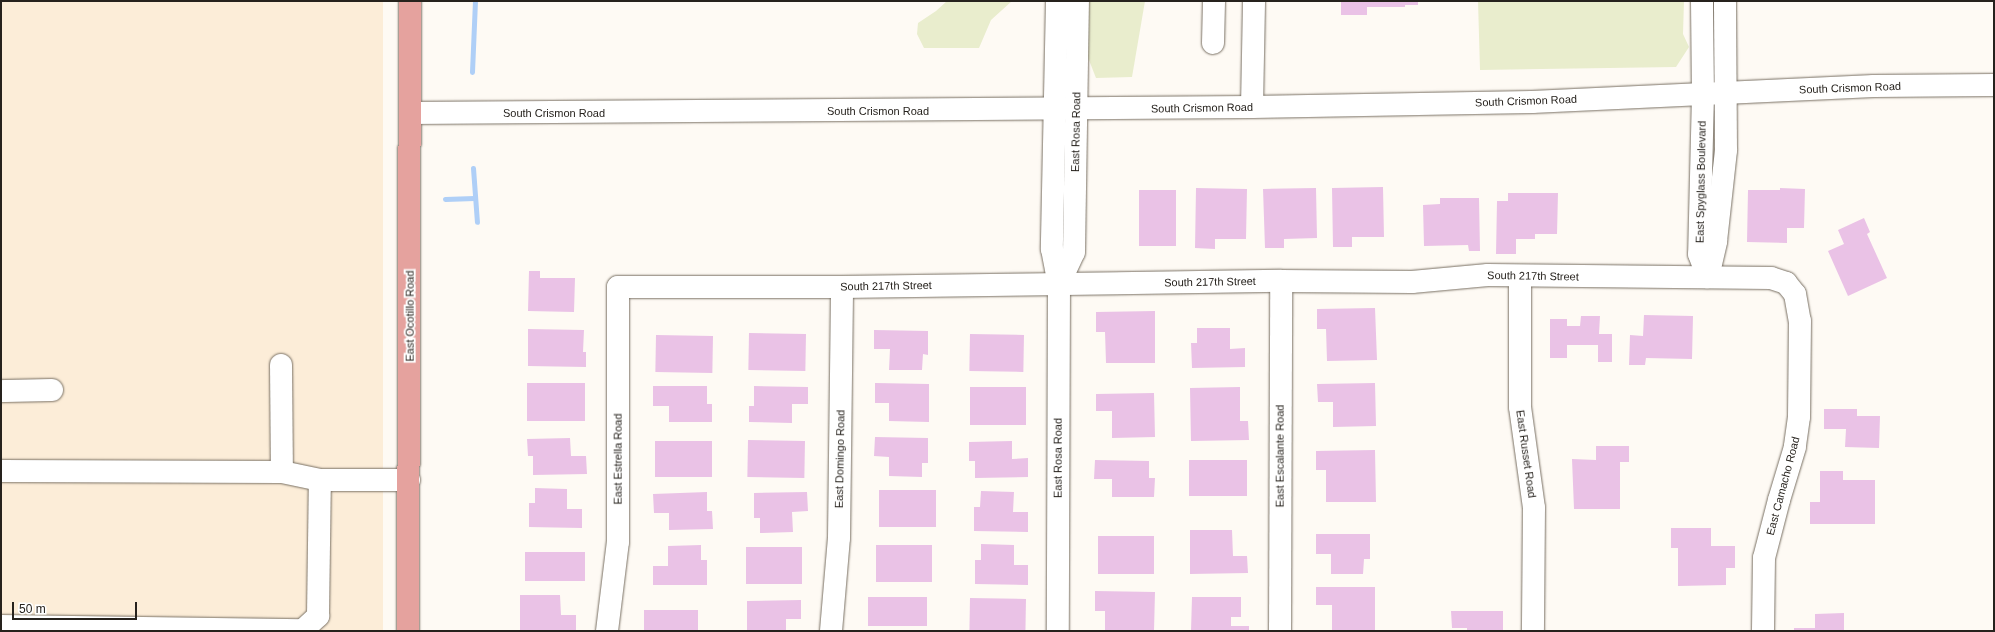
<!DOCTYPE html>
<html>
<head>
<meta charset="utf-8">
<style>
  body { margin:0 }
  #map { position:relative; width:1995px; height:632px; overflow:hidden; background:#fefaf4; font-family:Helvetica,sans-serif }
  div>[style] { position:absolute }
  [style*='--x'] { left:calc(var(--x)*1px); top:calc(var(--y)*1px); width:calc(var(--w)*1px); rotate:calc(var(--a)*1deg) }
  .built>* { inset:0; background:#fcedd8; transform-origin:0 0 }
  .green>* { inset:0; background:#e9edcd }
  .stream>* { height:5px; margin:-2.5px; padding:0 2.5px; transform-origin:2.5px; border-radius:2.5px; background:#afcff7 }
  .building>* { inset:0; background:#eac2e6; transform-origin:0 0 }
  .roads { filter:drop-shadow(0 0 1px #797063) drop-shadow(0 0 1px #797063) }
  .minor>* { height:22px; margin:-11px; padding:0 11px; transform-origin:11px; border-radius:11px; background:#fff }
  .major>* { height:22px; margin:-11px; padding:0 11px; transform-origin:11px; border-radius:11px; background:#e5a29e }
  span { translate:-50% -50%; white-space:nowrap; text-align:center; line-height:1.15; -webkit-text-stroke:4px #fff; paint-order:stroke }
  .street-label { font-size:11px; color:#26221d }
  .frame { position:absolute; inset:0; border:2px solid #26221d; pointer-events:none }
  .scale { position:absolute; left:12px; top:602px; width:125px; height:18px; box-sizing:border-box; border:2px solid #26221d; border-top:0; padding-left:5px; font-size:12px; line-height:14px; white-space:nowrap; color:#26221d; -webkit-text-stroke:3px #fff; paint-order:stroke }
</style>
</head>
<body>
<div id="map">
  <div class="built">
    <i style="left:1px;top:1px;width:382px;height:630px"></i>
  </div>
  <div class="green">
    <i style="clip-path:polygon(947px 1px,1012px 1px,991px 20px,979px 48px,924px 48px,917px 34px,918px 23px,936px 11px)"></i>
    <i style="clip-path:polygon(1087px 1px,1145px 1px,1132px 77px,1096px 78px,1087px 55px)"></i>
    <i style="clip-path:polygon(1478px 1px,1684px 1px,1683px 34px,1689px 47px,1676px 67px,1480px 70px)"></i>
  </div>
  <div class="stream">
    <i style="--x:472;--y:72;--w:71;--a:-87.6"></i>
    <i style="--x:473;--y:168;--w:54;--a:85.8"></i>
    <i style="--x:445;--y:199;--w:29;--a:-2"></i>
  </div>
  <div class="building">
    <i style="clip-path:polygon(1341px 1px,1418px 1px,1418px 5px,1405px 5px,1405px 7px,1367px 7px,1367px 15px,1341px 15px)"></i>
    <i style="clip-path:polygon(1383px 187px,1384px 237px,1352px 237px,1352px 247px,1333px 247px,1332px 188px)"></i>
    <i style="clip-path:polygon(1196px 188px,1247px 189px,1246px 239px,1215px 239px,1215px 249px,1195px 248px)"></i>
    <i style="clip-path:polygon(1316px 188px,1317px 238px,1284px 239px,1284px 248px,1265px 248px,1263px 189px)"></i>
    <i style="clip-path:polygon(1780px 188px,1805px 189px,1804px 228px,1787px 228px,1787px 243px,1747px 242px,1748px 190px,1780px 190px)"></i>
    <i style="left:1139px;top:190px;width:37px;height:56px"></i>
    <i style="clip-path:polygon(1508px 193px,1558px 193px,1557px 234px,1535px 234px,1535px 239px,1516px 239px,1516px 254px,1496px 254px,1497px 201px,1508px 201px)"></i>
    <i style="clip-path:polygon(1440px 198px,1479px 198px,1480px 251px,1469px 251px,1468px 245px,1424px 246px,1423px 205px,1440px 204px)"></i>
    <i style="clip-path:polygon(1864px 218px,1870px 232px,1867px 234px,1887px 278px,1848px 296px,1828px 251px,1844px 244px,1838px 230px)"></i>
    <i style="clip-path:polygon(529px 271px,540px 271px,540px 278px,575px 278px,574px 312px,528px 311px)"></i>
    <i style="clip-path:polygon(1375px 308px,1377px 360px,1327px 361px,1326px 329px,1317px 329px,1317px 309px)"></i>
    <i style="clip-path:polygon(1155px 311px,1155px 363px,1106px 363px,1105px 332px,1096px 332px,1096px 312px)"></i>
    <i style="clip-path:polygon(1644px 315px,1693px 316px,1692px 359px,1646px 358px,1645px 365px,1629px 365px,1630px 335px,1643px 336px)"></i>
    <i style="clip-path:polygon(1581px 316px,1600px 316px,1599px 334px,1612px 334px,1612px 362px,1598px 362px,1598px 345px,1567px 345px,1567px 358px,1550px 358px,1550px 319px,1567px 319px,1567px 326px,1580px 326px)"></i>
    <i style="clip-path:polygon(1197px 328px,1230px 328px,1230px 349px,1245px 348px,1245px 367px,1192px 368px,1191px 343px,1197px 343px)"></i>
    <i style="clip-path:polygon(528px 329px,584px 330px,583px 352px,586px 352px,586px 367px,528px 366px)"></i>
    <i style="clip-path:polygon(874px 330px,928px 331px,928px 355px,923px 354px,922px 370px,889px 370px,890px 349px,874px 349px)"></i>
    <i style="left:749px;top:333px;width:57px;height:37px;rotate:1deg"></i>
    <i style="left:970px;top:334px;width:54px;height:37px;rotate:1deg"></i>
    <i style="left:656px;top:335px;width:57px;height:37px;rotate:1deg"></i>
    <i style="left:527px;top:383px;width:58px;height:38px"></i>
    <i style="clip-path:polygon(875px 383px,929px 384px,929px 422px,889px 421px,889px 403px,875px 403px)"></i>
    <i style="clip-path:polygon(1375px 383px,1376px 426px,1333px 427px,1333px 402px,1318px 402px,1317px 384px)"></i>
    <i style="clip-path:polygon(653px 386px,707px 386px,707px 404px,712px 404px,712px 422px,669px 422px,669px 406px,653px 406px)"></i>
    <i style="clip-path:polygon(754px 386px,808px 387px,808px 404px,792px 404px,792px 423px,749px 422px,749px 406px,754px 406px)"></i>
    <i style="left:970px;top:387px;width:56px;height:38px"></i>
    <i style="clip-path:polygon(1240px 387px,1240px 421px,1248px 421px,1249px 440px,1191px 441px,1190px 388px)"></i>
    <i style="clip-path:polygon(1154px 393px,1155px 437px,1112px 438px,1112px 411px,1096px 411px,1096px 394px)"></i>
    <i style="clip-path:polygon(1824px 409px,1857px 409px,1857px 416px,1880px 416px,1879px 448px,1845px 447px,1846px 429px,1824px 429px)"></i>
    <i style="clip-path:polygon(875px 437px,928px 438px,928px 463px,922px 463px,922px 477px,889px 476px,889px 457px,874px 456px)"></i>
    <i style="clip-path:polygon(570px 438px,571px 456px,586px 456px,587px 474px,533px 475px,533px 456px,528px 456px,527px 439px)"></i>
    <i style="left:748px;top:440px;width:57px;height:37px;rotate:1deg"></i>
    <i style="left:655px;top:441px;width:57px;height:36px"></i>
    <i style="clip-path:polygon(1012px 441px,1012px 459px,1028px 458px,1028px 477px,975px 478px,975px 461px,969px 461px,969px 442px)"></i>
    <i style="clip-path:polygon(1596px 446px,1629px 446px,1629px 462px,1620px 462px,1620px 509px,1574px 509px,1572px 459px,1596px 460px)"></i>
    <i style="clip-path:polygon(1375px 450px,1376px 502px,1326px 502px,1326px 470px,1316px 470px,1316px 451px)"></i>
    <i style="clip-path:polygon(1095px 460px,1149px 461px,1149px 478px,1155px 478px,1154px 497px,1112px 497px,1112px 479px,1094px 479px)"></i>
    <i style="left:1189px;top:460px;width:58px;height:36px"></i>
    <i style="clip-path:polygon(1820px 471px,1843px 471px,1843px 480px,1875px 480px,1875px 524px,1810px 524px,1810px 502px,1820px 502px)"></i>
    <i style="clip-path:polygon(535px 488px,567px 489px,567px 509px,582px 509px,582px 528px,529px 527px,529px 503px,535px 503px)"></i>
    <i style="left:879px;top:490px;width:57px;height:37px"></i>
    <i style="clip-path:polygon(981px 491px,1014px 492px,1013px 512px,1028px 512px,1028px 532px,974px 531px,974px 507px,980px 507px)"></i>
    <i style="clip-path:polygon(707px 492px,707px 511px,712px 511px,713px 529px,669px 530px,669px 513px,654px 513px,653px 494px)"></i>
    <i style="clip-path:polygon(807px 492px,808px 511px,792px 512px,793px 532px,760px 533px,760px 518px,754px 518px,754px 493px)"></i>
    <i style="clip-path:polygon(1671px 528px,1711px 528px,1711px 546px,1735px 546px,1735px 568px,1726px 568px,1726px 585px,1678px 586px,1678px 548px,1671px 548px)"></i>
    <i style="clip-path:polygon(1190px 530px,1232px 530px,1233px 556px,1247px 556px,1248px 573px,1190px 574px)"></i>
    <i style="clip-path:polygon(1316px 534px,1370px 534px,1370px 559px,1364px 559px,1363px 574px,1331px 574px,1331px 554px,1316px 554px)"></i>
    <i style="left:1154px;top:536px;width:38px;height:56px;rotate:90deg"></i>
    <i style="clip-path:polygon(981px 544px,1014px 545px,1014px 565px,1028px 565px,1028px 585px,975px 584px,975px 560px,981px 560px)"></i>
    <i style="clip-path:polygon(701px 545px,701px 560px,707px 560px,707px 585px,653px 585px,653px 566px,668px 566px,668px 546px)"></i>
    <i style="left:876px;top:545px;width:56px;height:37px"></i>
    <i style="left:802px;top:547px;width:37px;height:56px;rotate:90deg"></i>
    <i style="left:525px;top:552px;width:60px;height:29px"></i>
    <i style="clip-path:polygon(1316px 587px,1375px 587px,1375px 631px,1332px 631px,1332px 605px,1316px 605px)"></i>
    <i style="clip-path:polygon(1095px 591px,1155px 592px,1154px 631px,1105px 631px,1105px 611px,1095px 611px)"></i>
    <i style="clip-path:polygon(520px 595px,560px 595px,561px 615px,576px 615px,576px 631px,520px 631px)"></i>
    <i style="left:868px;top:597px;width:59px;height:29px"></i>
    <i style="clip-path:polygon(1192px 597px,1241px 597px,1241px 617px,1231px 617px,1231px 626px,1249px 626px,1249px 631px,1191px 631px)"></i>
    <i style="left:970px;top:598px;width:56px;height:33px;rotate:1deg"></i>
    <i style="clip-path:polygon(801px 600px,801px 619px,786px 619px,786px 631px,747px 631px,747px 601px)"></i>
    <i style="left:698px;top:610px;width:21px;height:54px;rotate:90deg"></i>
    <i style="clip-path:polygon(1451px 611px,1503px 611px,1503px 631px,1467px 631px,1467px 628px,1452px 628px)"></i>
    <i style="clip-path:polygon(1844px 613px,1844px 630px,1794px 631px,1794px 628px,1815px 628px,1815px 614px)"></i>
  </div>
  <div class="roads">
    <div class="minor">
      <i style="--x:1057;--y:1;--w:248;--a:91.2"></i>
      <i style="--x:1052;--y:249;--w:36;--a:79"></i>
      <i style="--x:1059;--y:284;--w:347;--a:90.2"></i>
      <i style="--x:1702;--y:1;--w:94;--a:89.4"></i>
      <i style="--x:1703;--y:95;--w:159;--a:91.4"></i>
      <i style="--x:1699;--y:254;--w:25;--a:69"></i>
      <i style="--x:1213;--y:43;--w:42;--a:-88.6"></i>
      <i style="--x:1252;--y:107;--w:106;--a:-88.9"></i>
      <i style="--x:410;--y:113;--w:842;--a:-0.41"></i>
      <i style="--x:1252;--y:107;--w:280;--a:-1"></i>
      <i style="--x:1532;--y:102;--w:342;--a:-2.7"></i>
      <i style="--x:1874;--y:86;--w:120;--a:-0.5"></i>
      <i style="--x:1520;--y:277;--w:130;--a:90"></i>
      <i style="--x:1520;--y:407;--w:102;--a:82.1"></i>
      <i style="--x:1534;--y:508;--w:123;--a:90.5"></i>
      <i style="--x:1708;--y:277;--w:37;--a:-77"></i>
      <i style="--x:1716;--y:241;--w:92;--a:-83.7"></i>
      <i style="--x:1726;--y:150;--w:149;--a:-90.4"></i>
      <i style="--x:1059;--y:284;--w:35;--a:-65"></i>
      <i style="--x:1074;--y:252;--w:251;--a:-89.1"></i>
      <i style="--x:281;--y:365;--w:107;--a:89.5"></i>
      <i style="--x:1;--y:391;--w:51;--a:-1.1"></i>
      <i style="--x:1;--y:471;--w:281;--a:0.2"></i>
      <i style="--x:282;--y:472;--w:39;--a:12"></i>
      <i style="--x:320;--y:480;--w:89;--a:0"></i>
      <i style="--x:1;--y:626;--w:302;--a:0.8"></i>
      <i style="--x:303;--y:630;--w:21;--a:-43"></i>
      <i style="--x:318;--y:616;--w:136;--a:-89.2"></i>
      <i style="--x:607;--y:631;--w:90;--a:-83"></i>
      <i style="--x:618;--y:542;--w:255;--a:-90"></i>
      <i style="--x:618;--y:287;--w:224;--a:0"></i>
      <i style="--x:842;--y:287;--w:439;--a:-0.8"></i>
      <i style="--x:1281;--y:281;--w:131;--a:0.4"></i>
      <i style="--x:1412;--y:282;--w:76;--a:-5.3"></i>
      <i style="--x:1488;--y:275;--w:283;--a:0.6"></i>
      <i style="--x:1771;--y:278;--w:16;--a:18"></i>
      <i style="--x:1786;--y:283;--w:14;--a:51"></i>
      <i style="--x:1795;--y:294;--w:27;--a:80"></i>
      <i style="--x:1800;--y:321;--w:96;--a:90.6"></i>
      <i style="--x:1799;--y:417;--w:30;--a:98"></i>
      <i style="--x:1795;--y:447;--w:55;--a:106.8"></i>
      <i style="--x:1779;--y:500;--w:60;--a:104.5"></i>
      <i style="--x:1764;--y:558;--w:73;--a:90.8"></i>
      <i style="--x:831;--y:631;--w:93;--a:-85.1"></i>
      <i style="--x:839;--y:538;--w:251;--a:-89.3"></i>
      <i style="--x:1280;--y:631;--w:350;--a:-89.8"></i>
    </div>
    <div class="major">
      <i style="--x:408;--y:631;--w:630;--a:-89.82"></i>
    </div>
  </div>
  <div class="street-label">
    <span style="left:1850px;top:88px;rotate:-2deg">South Crismon Road</span>
    <span style="left:1526px;top:101px;rotate:-2deg">South Crismon Road</span>
    <span style="left:1202px;top:108px;rotate:-1deg">South Crismon Road</span>
    <span style="left:878px;top:111px">South Crismon Road</span>
    <span style="left:554px;top:113px">South Crismon Road</span>
    <span style="left:1076px;top:132px;rotate:-89deg">East Rosa Road</span>
    <span style="left:1701px;top:182px;rotate:-89deg">East Spyglass Boulevard</span>
    <span style="left:1533px;top:276px;rotate:1deg">South 217th Street</span>
    <span style="left:1210px;top:282px;rotate:-1deg">South 217th Street</span>
    <span style="left:886px;top:286px;rotate:-1deg">South 217th Street</span>
    <span style="left:410px;top:316px;rotate:-90deg">East Ocotillo Road</span>
    <span style="left:1526px;top:454px;rotate:82deg">East Russet Road</span>
    <span style="left:1280px;top:456px;rotate:-90deg">East Escalante Road</span>
    <span style="left:1058px;top:458px;rotate:-90deg">East Rosa Road</span>
    <span style="left:618px;top:459px;rotate:-90deg">East Estrella Road</span>
    <span style="left:840px;top:459px;rotate:-89deg">East Domingo Road</span>
    <span style="left:1783px;top:486px;rotate:-75deg">East Camacho Road</span>
  </div>
  <div class="frame"></div>
  <div class="scale">50 m</div>
</div>
</body>
</html>
